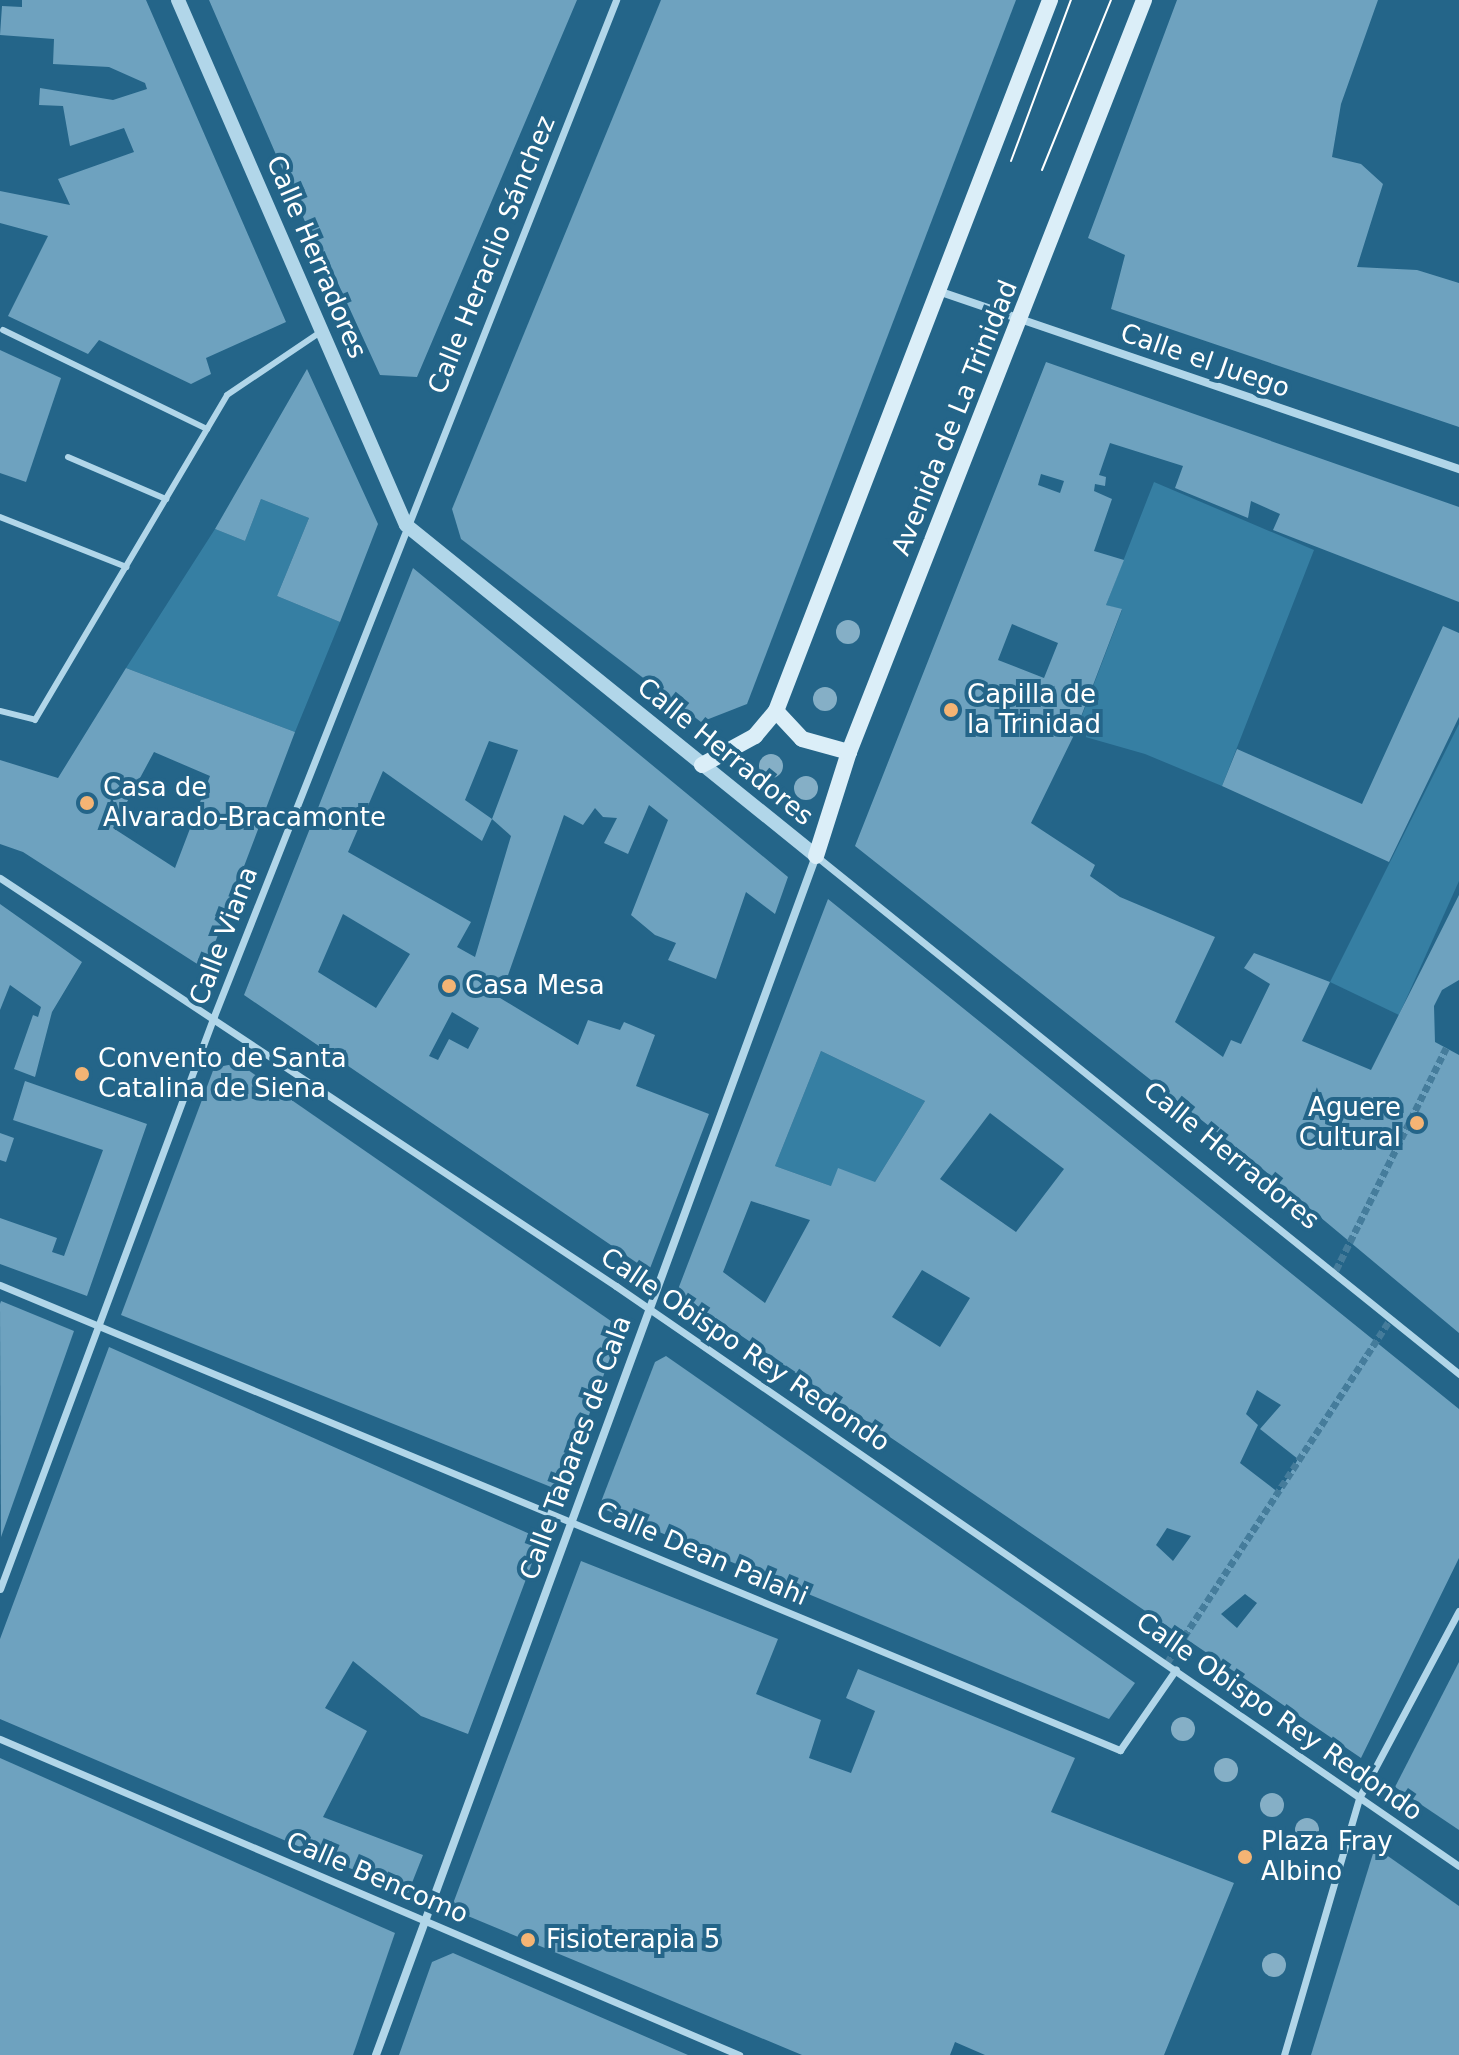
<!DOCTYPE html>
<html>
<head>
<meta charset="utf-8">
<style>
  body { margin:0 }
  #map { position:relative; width:1459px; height:2055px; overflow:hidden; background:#246589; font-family:"DejaVu Sans",sans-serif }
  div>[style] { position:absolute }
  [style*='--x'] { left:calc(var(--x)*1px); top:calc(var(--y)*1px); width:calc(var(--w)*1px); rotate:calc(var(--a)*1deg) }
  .green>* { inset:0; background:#367fa3 }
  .building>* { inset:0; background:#6ea2bf }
  .pedestrian-tunnel>* { height:7px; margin-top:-3.5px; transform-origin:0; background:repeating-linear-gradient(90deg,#457c9b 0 7px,transparent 0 10.5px) }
  .service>* { height:6px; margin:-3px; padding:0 3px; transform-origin:3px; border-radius:3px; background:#b1d6e9 }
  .pedestrian>* { height:7px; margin:-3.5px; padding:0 3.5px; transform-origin:3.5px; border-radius:3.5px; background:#b1d6e9 }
  .minor>* { height:8px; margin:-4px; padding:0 4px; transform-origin:4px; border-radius:4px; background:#b1d6e9 }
  .tertiary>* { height:14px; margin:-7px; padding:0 7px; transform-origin:7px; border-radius:7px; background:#b1d6e9 }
  .secondary>* { height:16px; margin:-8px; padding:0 8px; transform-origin:8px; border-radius:8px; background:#dbeef8 }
  .tram>* { height:2px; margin:-1px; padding:0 1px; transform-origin:1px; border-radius:1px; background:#fff }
  .trees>* { width:24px; height:24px; margin:-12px; border-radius:50%; background:#85afc6 }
  .dots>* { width:22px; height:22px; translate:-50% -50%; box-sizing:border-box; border:4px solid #246589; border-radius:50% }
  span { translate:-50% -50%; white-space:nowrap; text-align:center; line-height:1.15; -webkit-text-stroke:8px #246589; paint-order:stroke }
  .street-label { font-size:26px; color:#fff }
  .poi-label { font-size:26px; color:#fff }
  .left { translate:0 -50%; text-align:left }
  .right { translate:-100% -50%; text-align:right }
</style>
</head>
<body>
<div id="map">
  <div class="green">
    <i style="clip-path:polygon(1154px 482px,1314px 550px,1222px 786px,1145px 754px,1075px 734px,1122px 610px,1106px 605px)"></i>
    <i style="clip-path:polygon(261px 499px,309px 518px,277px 596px,340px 622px,295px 732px,126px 668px,215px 529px,245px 541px)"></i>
    <i style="clip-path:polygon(1459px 724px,1459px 881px,1399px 1015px,1330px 982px)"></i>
    <i style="clip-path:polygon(821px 1051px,925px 1101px,875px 1182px,831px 1186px,775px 1166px)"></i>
  </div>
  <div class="building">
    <i style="clip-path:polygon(22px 0,146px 0,286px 322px,206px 358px,211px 374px,191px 384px,99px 340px,88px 354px,8px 316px,48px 236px,0 223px,0 191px,70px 205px,58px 179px,134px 152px,124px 128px,70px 146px,63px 106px,39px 105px,40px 88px,113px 100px,147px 89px,145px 83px,109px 67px,53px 64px,54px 39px,0 35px,2px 6px,22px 7px)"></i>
    <i style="clip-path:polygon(209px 0,577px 0,417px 377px,380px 375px,331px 268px,326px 270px)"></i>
    <i style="clip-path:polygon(661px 0,1016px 0,747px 704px,701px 722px,461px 539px,452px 509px)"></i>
    <i style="clip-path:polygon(1177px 0,1378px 0,1341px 104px,1332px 157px,1361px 164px,1383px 184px,1357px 267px,1417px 270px,1459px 283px,1459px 427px,1111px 309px,1125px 255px,1088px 238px)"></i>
    <i style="clip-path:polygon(0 350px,61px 378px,26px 482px,0 473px)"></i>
    <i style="clip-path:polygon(evenodd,1046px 362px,1459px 507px,1459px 602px,1273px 530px,1280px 514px,1251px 501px,1248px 518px,1175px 488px,1183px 466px,1110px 443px,1099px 475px,1106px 477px,1105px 486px,1095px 484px,1094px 491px,1112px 499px,1094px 551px,1124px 560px,1106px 605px,1122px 609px,1074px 735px,1031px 823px,1095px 865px,1090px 876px,1120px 897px,1215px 937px,1175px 1022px,1223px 1057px,1231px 1040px,1241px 1044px,1270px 984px,1244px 968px,1254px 953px,1330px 982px,1302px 1041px,1371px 1070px,1459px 895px,1459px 980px,1442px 990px,1434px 1006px,1435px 1042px,1459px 1055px,1459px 1333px,1247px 1156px,855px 846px,1046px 362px,1041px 474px,1064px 481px,1060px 493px,1038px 485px,1041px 474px,1046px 362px,1012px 624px,1058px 643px,1044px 678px,998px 660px,1012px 624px)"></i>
    <i style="clip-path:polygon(307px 369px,378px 524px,340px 622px,277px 596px,309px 518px,261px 499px,245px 541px,215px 529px)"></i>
    <i style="clip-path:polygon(evenodd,413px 568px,788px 877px,775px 914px,746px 892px,716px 979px,668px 960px,676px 943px,655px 935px,631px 915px,668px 820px,649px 805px,628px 854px,604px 843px,617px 818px,603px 817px,595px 808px,583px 825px,564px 815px,500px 998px,578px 1045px,588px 1020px,620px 1030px,624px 1022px,655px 1035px,636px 1086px,709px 1114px,649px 1271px,244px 995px,413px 568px,489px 741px,518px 750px,492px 819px,465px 800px,489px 741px,413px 568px,383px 771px,482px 841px,492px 819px,511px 836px,475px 957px,457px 947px,471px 922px,348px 852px,383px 771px,413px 568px,343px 914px,410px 954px,376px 1008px,318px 972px,343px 914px,413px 568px,452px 1012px,479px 1028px,468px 1049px,449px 1039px,438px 1060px,429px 1056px,452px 1012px)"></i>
    <i style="clip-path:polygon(1443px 626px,1459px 633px,1459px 717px,1389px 862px,1222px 786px,1237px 749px,1362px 804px)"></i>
    <i style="clip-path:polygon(evenodd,126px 668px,295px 732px,205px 969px,23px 852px,0 844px,0 760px,58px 778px,126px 668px,154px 752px,210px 776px,175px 868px,113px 828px,154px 752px)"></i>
    <i style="clip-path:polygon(evenodd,828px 899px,1459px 1409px,1459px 1558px,1361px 1758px,677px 1292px,828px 899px,821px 1051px,925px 1101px,875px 1182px,838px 1168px,831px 1186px,775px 1166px,821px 1051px,828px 899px,990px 1113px,1064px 1169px,1016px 1232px,940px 1179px,990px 1113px,828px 899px,751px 1201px,810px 1220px,765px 1303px,723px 1272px,751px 1201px,828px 899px,922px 1270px,970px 1298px,940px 1347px,892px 1317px,922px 1270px,828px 899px,1257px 1390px,1281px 1405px,1260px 1429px,1298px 1459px,1279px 1493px,1240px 1463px,1258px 1425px,1246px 1414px,1257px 1390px,828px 899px,1167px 1528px,1191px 1536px,1173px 1561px,1156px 1545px,1167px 1528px,828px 899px,1245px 1594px,1257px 1603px,1237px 1628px,1221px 1614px,1245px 1594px)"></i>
    <i style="clip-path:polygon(0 904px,82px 962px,52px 1012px,35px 1077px,14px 1069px,33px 1015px,38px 1017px,41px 1007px,10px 985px,0 1010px)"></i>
    <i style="clip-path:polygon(238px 1063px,621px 1328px,561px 1491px,121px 1315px,214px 1068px)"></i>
    <i style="clip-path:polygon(25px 1081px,147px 1124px,87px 1296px,0 1264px,0 1218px,57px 1238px,52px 1252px,64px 1256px,103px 1150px,13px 1120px)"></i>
    <i style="clip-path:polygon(0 1133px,14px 1138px,6px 1162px,0 1160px)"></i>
    <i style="clip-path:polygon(1px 1301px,74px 1331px,1px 1537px,0 1304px)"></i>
    <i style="clip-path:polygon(109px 1347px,541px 1539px,468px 1734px,421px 1716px,353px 1661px,325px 1708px,367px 1731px,323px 1817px,423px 1855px,408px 1893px,0 1719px,0 1639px)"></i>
    <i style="clip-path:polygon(666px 1356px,1135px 1683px,1109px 1719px,599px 1507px,655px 1362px)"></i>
    <i style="clip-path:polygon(581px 1561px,778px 1639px,756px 1694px,821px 1720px,809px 1758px,851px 1773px,875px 1711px,846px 1698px,858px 1669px,1075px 1758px,1051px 1812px,1234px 1883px,1164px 2055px,985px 2055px,955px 2042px,950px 2055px,802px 2055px,451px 1909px)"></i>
    <i style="clip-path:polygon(1459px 1662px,1459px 1830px,1395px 1787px)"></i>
    <i style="clip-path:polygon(0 1758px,395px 1933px,353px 2055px,0 2055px)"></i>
    <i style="clip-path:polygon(1375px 1847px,1459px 1906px,1459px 2055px,1311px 2055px)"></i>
    <i style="clip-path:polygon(453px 1953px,575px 2006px,688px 2055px,399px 2055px,432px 1962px)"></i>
  </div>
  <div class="pedestrian-tunnel">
    <i style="--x:1336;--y:1270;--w:248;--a:-63.6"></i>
    <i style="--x:1167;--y:1663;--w:414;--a:-57"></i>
  </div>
  <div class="service">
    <i style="--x:3;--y:330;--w:227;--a:25.9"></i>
    <i style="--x:68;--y:457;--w:107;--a:23.2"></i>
    <i style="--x:0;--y:517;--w:136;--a:21.6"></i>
    <i style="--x:0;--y:711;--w:36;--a:14"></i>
    <i style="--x:35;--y:720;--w:377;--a:-59.4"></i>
    <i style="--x:227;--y:395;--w:115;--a:-34"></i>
  </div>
  <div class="pedestrian">
    <i style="--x:816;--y:856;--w:826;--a:38.85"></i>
    <i style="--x:0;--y:878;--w:739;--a:33.52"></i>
    <i style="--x:616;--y:1286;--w:1023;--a:34.53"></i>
    <i style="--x:0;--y:1285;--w:1213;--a:22.55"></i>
    <i style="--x:1120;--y:1750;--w:98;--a:-55.3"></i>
    <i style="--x:0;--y:1589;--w:612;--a:-69.52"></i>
    <i style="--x:214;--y:1016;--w:1093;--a:-68.41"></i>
    <i style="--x:0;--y:1739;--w:804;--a:23.15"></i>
    <i style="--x:1284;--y:2055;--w:268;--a:-73.7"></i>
    <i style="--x:1359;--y:1798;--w:212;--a:-61.9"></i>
  </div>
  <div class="minor">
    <i style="--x:938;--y:291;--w:551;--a:18.86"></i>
    <i style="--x:376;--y:2055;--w:1277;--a:-69.85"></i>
  </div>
  <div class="tertiary">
    <i style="--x:178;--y:0;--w:572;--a:66.53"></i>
    <i style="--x:406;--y:525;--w:527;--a:38.91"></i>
  </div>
  <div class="secondary">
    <i style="--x:776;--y:711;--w:38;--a:47"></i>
    <i style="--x:802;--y:739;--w:49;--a:15.5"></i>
    <i style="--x:702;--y:765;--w:60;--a:-28.7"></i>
    <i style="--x:755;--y:736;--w:33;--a:-50"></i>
    <i style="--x:776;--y:711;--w:762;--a:-68.92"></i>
    <i style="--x:816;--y:856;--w:109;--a:-72.4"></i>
    <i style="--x:849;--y:752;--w:808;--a:-68.58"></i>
  </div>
  <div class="tram">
    <i style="--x:1011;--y:161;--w:172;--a:-69.6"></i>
    <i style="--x:1042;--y:170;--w:183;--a:-67.9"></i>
  </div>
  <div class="trees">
    <i style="left:848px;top:632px"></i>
    <i style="left:825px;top:699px"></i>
    <i style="left:771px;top:766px"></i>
    <i style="left:806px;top:788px"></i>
    <i style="left:1183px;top:1729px"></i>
    <i style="left:1226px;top:1770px"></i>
    <i style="left:1272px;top:1805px"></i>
    <i style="left:1307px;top:1830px"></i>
    <i style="left:1274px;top:1965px"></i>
  </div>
  <div class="dots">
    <i style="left:951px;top:710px;background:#f4b474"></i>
    <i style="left:87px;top:803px;background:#f4b474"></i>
    <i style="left:449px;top:986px;background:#f4b474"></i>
    <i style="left:82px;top:1074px;background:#f4b474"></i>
    <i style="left:1417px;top:1123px;background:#f4b474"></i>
    <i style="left:1245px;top:1857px;background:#f4b474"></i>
    <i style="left:528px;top:1940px;background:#f4b474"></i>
  </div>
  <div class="street-label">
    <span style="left:492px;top:255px;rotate:-68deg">Calle Heraclio Sánchez</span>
    <span style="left:316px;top:257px;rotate:67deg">Calle Herradores</span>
    <span style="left:1205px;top:361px;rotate:19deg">Calle el Juego</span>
    <span style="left:955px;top:418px;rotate:-68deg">Avenida de La Trinidad</span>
    <span style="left:725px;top:752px;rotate:39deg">Calle Herradores</span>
    <span style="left:224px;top:936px;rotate:-69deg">Calle Viana</span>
    <span style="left:1231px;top:1156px;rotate:39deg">Calle Herradores</span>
    <span style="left:745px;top:1350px;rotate:34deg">Calle Obispo Rey Redondo</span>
    <span style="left:576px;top:1448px;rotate:-70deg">Calle Tabares de Cala</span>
    <span style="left:702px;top:1554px;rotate:23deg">Calle Dean Palahi</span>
    <span style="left:1279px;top:1717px;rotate:35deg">Calle Obispo Rey Redondo</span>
    <span style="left:377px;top:1878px;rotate:23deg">Calle Bencomo</span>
  </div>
  <div class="poi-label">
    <span class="left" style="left:967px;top:710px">Capilla de<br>la Trinidad</span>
    <span class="left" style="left:103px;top:803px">Casa de<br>Alvarado-Bracamonte</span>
    <span class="left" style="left:465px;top:986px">Casa Mesa</span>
    <span class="left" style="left:98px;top:1074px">Convento de Santa<br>Catalina de Siena</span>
    <span class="right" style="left:1401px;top:1123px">Aguere<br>Cultural</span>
    <span class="left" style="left:1261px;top:1857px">Plaza Fray<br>Albino</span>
    <span class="left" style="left:546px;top:1940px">Fisioterapia 5</span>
  </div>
</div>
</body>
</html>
